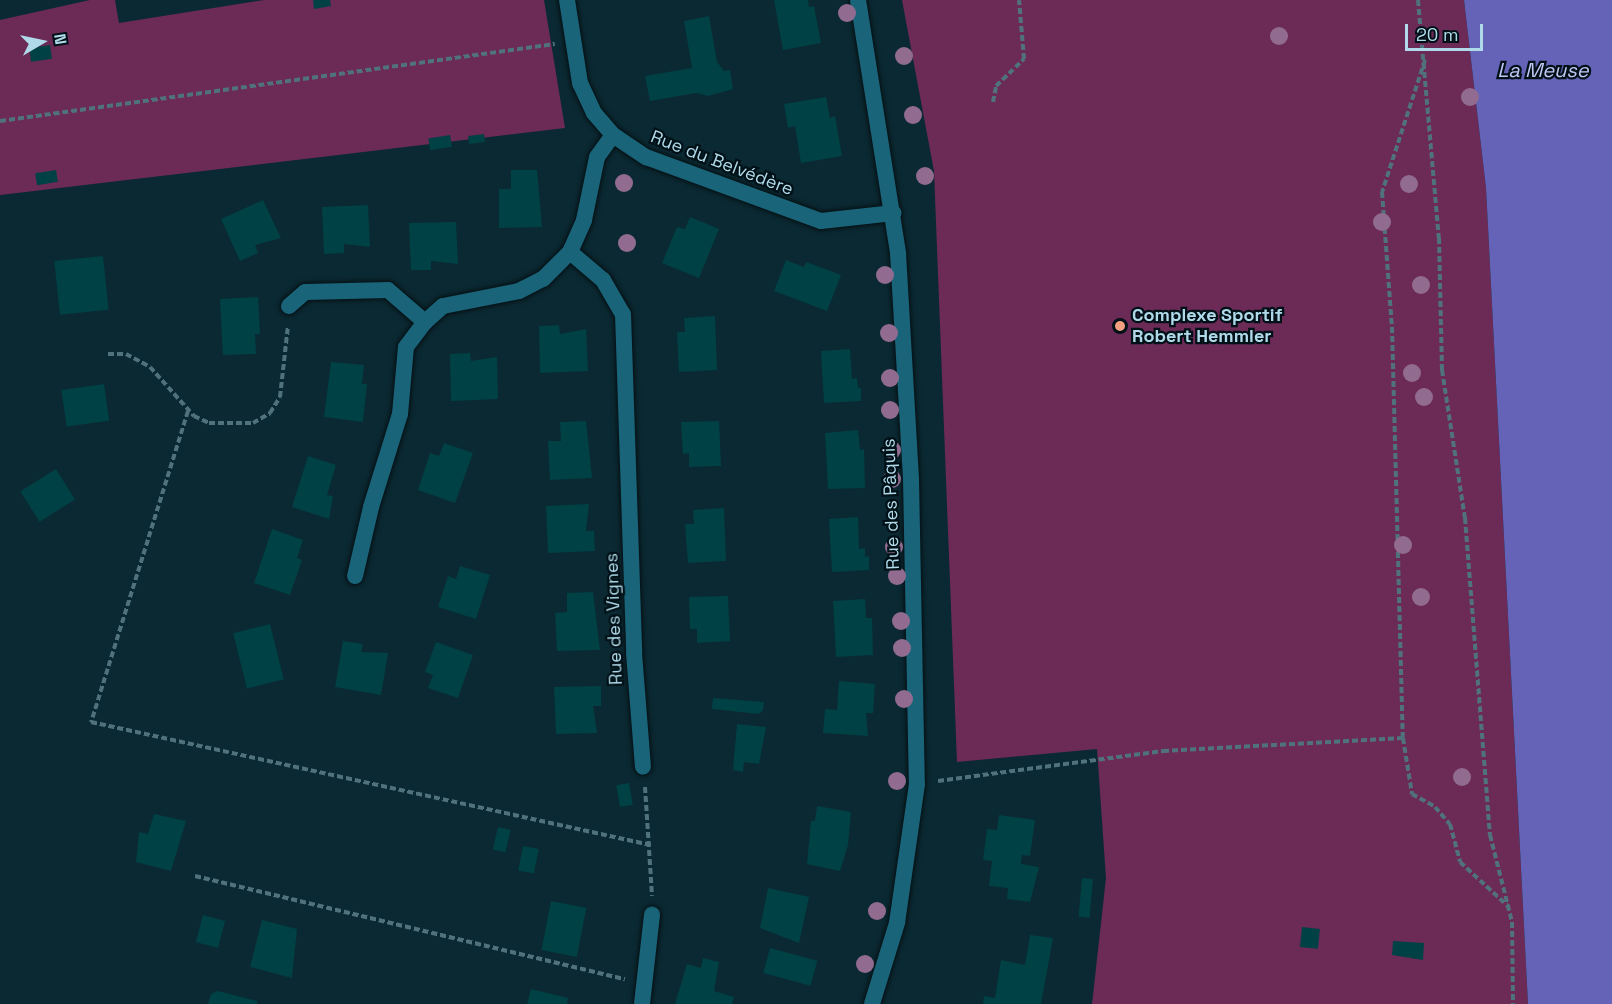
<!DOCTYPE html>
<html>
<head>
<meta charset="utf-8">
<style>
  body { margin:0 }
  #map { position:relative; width:1612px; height:1004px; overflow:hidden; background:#0b2932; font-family:"Space Grotesk",sans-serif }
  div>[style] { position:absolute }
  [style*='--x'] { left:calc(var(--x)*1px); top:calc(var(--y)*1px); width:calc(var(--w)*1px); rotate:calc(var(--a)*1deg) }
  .green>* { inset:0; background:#6c2a57 }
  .water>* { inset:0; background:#6463b8 }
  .building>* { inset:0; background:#004145; transform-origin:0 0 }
  .path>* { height:4px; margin-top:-2px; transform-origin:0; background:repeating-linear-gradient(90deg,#4f727d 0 6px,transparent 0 9px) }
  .roads { filter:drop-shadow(0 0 2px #051014) drop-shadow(0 0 2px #051014) }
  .minor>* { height:16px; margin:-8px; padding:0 8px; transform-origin:8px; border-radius:8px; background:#196479 }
  .trees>* { width:18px; height:18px; margin:-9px; border-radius:50%; background:#916c90 }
  .dots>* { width:16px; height:16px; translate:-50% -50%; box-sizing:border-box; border:3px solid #001017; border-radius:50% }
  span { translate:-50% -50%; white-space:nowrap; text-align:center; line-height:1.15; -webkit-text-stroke:4.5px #001017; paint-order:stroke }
  .street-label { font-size:18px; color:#b0dae9 }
  .poi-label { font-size:18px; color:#b0dae9; font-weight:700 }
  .left { translate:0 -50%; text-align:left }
  .water-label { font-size:20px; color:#c3c6f4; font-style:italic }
  .north { position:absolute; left:12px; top:12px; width:60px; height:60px; -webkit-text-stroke:4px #001017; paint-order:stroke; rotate:81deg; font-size:16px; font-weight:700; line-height:24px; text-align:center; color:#b0dae9 }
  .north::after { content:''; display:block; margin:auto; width:21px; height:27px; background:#b0dae9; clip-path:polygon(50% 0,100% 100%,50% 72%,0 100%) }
  .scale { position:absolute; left:1405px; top:24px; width:78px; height:27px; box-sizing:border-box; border:3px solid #b0dae9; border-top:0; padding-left:8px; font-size:18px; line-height:21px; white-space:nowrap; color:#b0dae9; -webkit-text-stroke:4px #001017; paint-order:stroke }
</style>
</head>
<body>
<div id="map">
  <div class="green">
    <i style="clip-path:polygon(90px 0,115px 0,119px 23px,264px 0,544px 0,565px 128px,0 195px,0 20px)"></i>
    <i style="clip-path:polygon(902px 0,1464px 0,1486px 188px,1528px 1004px,1092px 1004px,1106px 878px,1097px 749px,957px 762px,934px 171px)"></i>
  </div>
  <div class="water">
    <i style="clip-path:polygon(1464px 0,1612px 0,1612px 1004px,1528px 1004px,1486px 188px)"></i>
  </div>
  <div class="building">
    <i style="clip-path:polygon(313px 0,330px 0,331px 6px,314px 9px)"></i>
    <i style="clip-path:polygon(774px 0,808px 0,809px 7px,814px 6px,821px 43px,783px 50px)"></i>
    <i style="clip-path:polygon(709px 16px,717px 62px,724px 71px,730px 70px,733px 89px,708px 96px,696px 93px,650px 101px,645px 76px,692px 68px,684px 21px)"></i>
    <i style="left:50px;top:45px;width:14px;height:21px;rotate:82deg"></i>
    <i style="clip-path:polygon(826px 97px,830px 118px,835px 116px,842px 156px,801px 163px,795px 126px,788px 128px,784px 104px)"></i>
    <i style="left:484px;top:134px;width:8px;height:16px;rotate:83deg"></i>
    <i style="left:450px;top:135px;width:12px;height:22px;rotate:81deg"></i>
    <i style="left:56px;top:170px;width:12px;height:21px;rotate:81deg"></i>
    <i style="clip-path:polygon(511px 170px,537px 170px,542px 227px,499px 228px,499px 189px,511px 189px)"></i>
    <i style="clip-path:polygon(263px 200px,281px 238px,255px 245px,258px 253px,240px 261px,221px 219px)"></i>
    <i style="clip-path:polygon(368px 205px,370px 247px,344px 244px,344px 253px,324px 254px,322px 207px)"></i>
    <i style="clip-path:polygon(690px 217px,719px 229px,699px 278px,662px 263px,677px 227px,685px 229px)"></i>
    <i style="clip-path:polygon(456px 222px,458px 264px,431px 261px,431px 270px,411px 270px,409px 223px)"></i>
    <i style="left:103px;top:256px;width:54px;height:49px;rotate:84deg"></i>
    <i style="clip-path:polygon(786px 260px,804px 267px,806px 262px,841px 275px,827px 311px,774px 291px)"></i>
    <i style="clip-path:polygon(258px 297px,260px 334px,255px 334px,256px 354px,223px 355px,220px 299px)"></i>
    <i style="clip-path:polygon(715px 316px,717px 370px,679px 372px,677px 332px,685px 332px,684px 318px)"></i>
    <i style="clip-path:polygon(559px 325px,560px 334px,586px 329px,588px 371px,540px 373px,539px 326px)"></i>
    <i style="clip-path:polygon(850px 349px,852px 379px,857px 378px,858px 388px,861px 388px,861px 401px,824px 403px,821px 351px)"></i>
    <i style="clip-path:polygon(470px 353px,471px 361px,497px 357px,498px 399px,451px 401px,450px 354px)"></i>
    <i style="clip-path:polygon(331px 362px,364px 365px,362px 384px,367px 384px,363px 422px,324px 417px)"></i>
    <i style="left:104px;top:384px;width:37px;height:43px;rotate:82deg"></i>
    <i style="clip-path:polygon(586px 421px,592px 478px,550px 480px,548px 441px,561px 441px,560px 422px)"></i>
    <i style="clip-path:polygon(719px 421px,721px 466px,689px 467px,689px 453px,683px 454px,681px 422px)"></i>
    <i style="clip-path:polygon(858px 430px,860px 450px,864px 449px,865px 488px,828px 489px,825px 433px)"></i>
    <i style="clip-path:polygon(444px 443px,473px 453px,455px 503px,418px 490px,430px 453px,439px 456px)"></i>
    <i style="clip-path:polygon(308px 456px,336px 465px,327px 495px,333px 496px,329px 519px,292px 507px)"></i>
    <i style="left:56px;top:469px;width:36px;height:42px;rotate:58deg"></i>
    <i style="clip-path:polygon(589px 504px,586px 531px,594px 531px,595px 551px,548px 553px,546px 506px)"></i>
    <i style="clip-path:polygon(724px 508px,726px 561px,688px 563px,685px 524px,694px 524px,693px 510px)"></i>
    <i style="clip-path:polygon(858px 517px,859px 549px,865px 548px,865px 557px,869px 556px,869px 570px,832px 572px,829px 519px)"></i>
    <i style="clip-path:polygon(272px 529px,303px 540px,297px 558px,302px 560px,290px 595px,254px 583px)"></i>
    <i style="clip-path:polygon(460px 566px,490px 575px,476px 619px,438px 607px,448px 576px,456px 579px)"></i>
    <i style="clip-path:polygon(593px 592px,600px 650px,557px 651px,555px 613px,567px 612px,567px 593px)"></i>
    <i style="clip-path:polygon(728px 596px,730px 641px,697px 643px,697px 629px,690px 629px,689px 597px)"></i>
    <i style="clip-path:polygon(865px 599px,866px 618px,872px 618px,873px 655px,836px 657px,833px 601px)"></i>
    <i style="left:270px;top:624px;width:57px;height:38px;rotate:76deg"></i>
    <i style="clip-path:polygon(343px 641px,363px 644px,361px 652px,388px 653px,381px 695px,335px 687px)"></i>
    <i style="clip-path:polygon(436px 642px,473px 655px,458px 698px,428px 688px,433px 675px,425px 672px)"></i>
    <i style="clip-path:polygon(839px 681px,875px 684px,873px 713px,866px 713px,868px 736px,823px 733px,825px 709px,837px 710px)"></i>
    <i style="clip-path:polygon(601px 686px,601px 706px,593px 706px,597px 733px,556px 734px,554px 687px)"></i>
    <i style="clip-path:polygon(713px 698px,764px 702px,763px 710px,759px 714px,712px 709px)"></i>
    <i style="clip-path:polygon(737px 724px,766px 727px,759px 764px,744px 762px,743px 772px,733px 770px)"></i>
    <i style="left:629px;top:783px;width:22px;height:13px;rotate:80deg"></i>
    <i style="clip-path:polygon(817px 806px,851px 812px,848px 845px,840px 871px,807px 864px,811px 821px,815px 821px)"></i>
    <i style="clip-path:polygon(154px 814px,186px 821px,171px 871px,136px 862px,139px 832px,148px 834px)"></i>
    <i style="clip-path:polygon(999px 815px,1035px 820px,1030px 856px,1022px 855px,1021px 864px,1039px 867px,1030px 902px,1007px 899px,1008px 888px,989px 886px,992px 861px,983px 860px,987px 829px,997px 830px)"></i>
    <i style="left:498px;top:827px;width:13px;height:23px;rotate:13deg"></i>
    <i style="left:523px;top:846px;width:16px;height:25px;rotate:11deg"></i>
    <i style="left:1082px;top:878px;width:11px;height:39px;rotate:5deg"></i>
    <i style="clip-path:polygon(768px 888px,809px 897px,799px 943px,760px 928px)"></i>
    <i style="left:551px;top:901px;width:36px;height:50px;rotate:11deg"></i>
    <i style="left:203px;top:915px;width:23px;height:28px;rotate:15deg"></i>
    <i style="clip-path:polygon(262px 920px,297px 929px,292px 978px,250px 967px)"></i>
    <i style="left:1302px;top:927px;width:18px;height:20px;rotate:6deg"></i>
    <i style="clip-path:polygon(1030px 935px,1053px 938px,1041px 1004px,983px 1004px,984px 996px,995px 998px,1001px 960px,1025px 965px)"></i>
    <i style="clip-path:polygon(1393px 941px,1424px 943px,1423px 960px,1392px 955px)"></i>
    <i style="left:770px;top:948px;width:49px;height:26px;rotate:15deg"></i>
    <i style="clip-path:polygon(703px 958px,719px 962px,714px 991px,734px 997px,732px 1004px,675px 1004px,687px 964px,701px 968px)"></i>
    <i style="clip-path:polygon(531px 989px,568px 998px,567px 1004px,527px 1004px)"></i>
    <i style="clip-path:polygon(218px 991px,257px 1001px,257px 1004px,208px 1004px,211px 994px)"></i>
  </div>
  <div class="path">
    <i style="--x:1418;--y:0;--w:239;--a:85"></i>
    <i style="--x:1439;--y:238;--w:132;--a:88.7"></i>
    <i style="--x:1442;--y:370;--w:150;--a:81.2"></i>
    <i style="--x:1465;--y:518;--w:318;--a:85.5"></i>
    <i style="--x:1490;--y:835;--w:90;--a:75.8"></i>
    <i style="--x:1512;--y:922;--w:82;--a:89.3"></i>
    <i style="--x:1425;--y:60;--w:139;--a:108"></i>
    <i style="--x:1382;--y:192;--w:135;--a:85.8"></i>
    <i style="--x:1392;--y:327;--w:411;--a:88.5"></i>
    <i style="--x:1403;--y:738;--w:57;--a:80.9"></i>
    <i style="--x:1412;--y:794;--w:26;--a:29"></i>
    <i style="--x:1435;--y:807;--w:23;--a:49"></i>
    <i style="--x:1450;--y:824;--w:39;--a:75"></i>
    <i style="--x:1460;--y:862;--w:65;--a:42.5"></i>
    <i style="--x:993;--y:102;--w:16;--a:-79"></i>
    <i style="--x:996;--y:86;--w:39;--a:-44"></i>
    <i style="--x:1024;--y:59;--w:59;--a:-94.8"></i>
    <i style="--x:0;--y:121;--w:560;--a:-7.9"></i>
    <i style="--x:108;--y:354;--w:18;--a:0"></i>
    <i style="--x:126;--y:354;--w:27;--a:28"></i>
    <i style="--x:150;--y:367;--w:66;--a:48.1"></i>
    <i style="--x:194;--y:416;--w:17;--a:25"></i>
    <i style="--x:209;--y:423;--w:44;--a:0"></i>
    <i style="--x:253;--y:423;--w:20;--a:-30"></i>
    <i style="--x:270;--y:413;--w:19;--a:-58"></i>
    <i style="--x:280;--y:397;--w:71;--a:-83.6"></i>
    <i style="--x:188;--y:411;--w:326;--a:107.3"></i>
    <i style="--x:91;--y:722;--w:573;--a:12.39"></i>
    <i style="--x:938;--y:781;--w:227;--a:-7.6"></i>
    <i style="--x:1163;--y:751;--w:240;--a:-3.1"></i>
    <i style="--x:645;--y:787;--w:109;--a:86.3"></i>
    <i style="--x:195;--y:876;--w:442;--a:13.5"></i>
  </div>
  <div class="roads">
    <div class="minor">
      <i style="--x:567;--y:0;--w:84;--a:81.1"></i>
      <i style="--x:580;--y:83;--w:33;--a:65"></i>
      <i style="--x:594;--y:113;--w:29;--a:49"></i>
      <i style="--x:613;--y:135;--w:40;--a:34"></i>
      <i style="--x:646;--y:157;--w:186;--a:20.1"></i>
      <i style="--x:821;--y:221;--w:73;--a:-6.3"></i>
      <i style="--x:858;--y:0;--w:256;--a:81"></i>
      <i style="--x:898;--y:253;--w:226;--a:86.7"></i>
      <i style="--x:911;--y:479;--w:305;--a:88.9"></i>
      <i style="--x:917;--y:784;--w:140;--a:98.2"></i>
      <i style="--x:897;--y:923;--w:85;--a:107.2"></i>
      <i style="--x:570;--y:252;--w:43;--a:40.3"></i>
      <i style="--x:603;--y:280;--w:39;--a:60"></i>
      <i style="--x:623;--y:314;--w:339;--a:88.1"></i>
      <i style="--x:634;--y:653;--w:114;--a:85.5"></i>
      <i style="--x:289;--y:306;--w:21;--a:-41"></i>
      <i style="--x:305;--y:292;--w:83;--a:-1.4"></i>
      <i style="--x:388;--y:290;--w:49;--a:40.9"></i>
      <i style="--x:355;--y:576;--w:71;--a:-76.9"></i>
      <i style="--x:371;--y:507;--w:97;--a:-72.7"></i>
      <i style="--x:400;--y:414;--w:67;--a:-84.9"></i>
      <i style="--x:406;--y:347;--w:31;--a:-53"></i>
      <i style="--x:425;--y:322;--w:24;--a:-42"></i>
      <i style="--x:443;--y:306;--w:77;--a:-11.2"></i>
      <i style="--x:519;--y:291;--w:27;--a:-27"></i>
      <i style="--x:543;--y:279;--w:38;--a:-45"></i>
      <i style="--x:570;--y:252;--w:35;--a:-66"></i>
      <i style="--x:584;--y:220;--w:64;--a:-78.3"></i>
      <i style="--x:597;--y:157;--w:27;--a:-54"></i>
      <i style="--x:642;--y:1004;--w:90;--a:-83.6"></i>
    </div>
  </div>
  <div class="trees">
    <i style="left:847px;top:13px"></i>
    <i style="left:1279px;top:36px"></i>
    <i style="left:904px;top:56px"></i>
    <i style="left:1470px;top:97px"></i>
    <i style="left:913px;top:115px"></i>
    <i style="left:925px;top:176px"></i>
    <i style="left:624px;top:183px"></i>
    <i style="left:1409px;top:184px"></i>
    <i style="left:1382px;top:222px"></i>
    <i style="left:627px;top:243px"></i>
    <i style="left:885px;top:275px"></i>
    <i style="left:1421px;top:285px"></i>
    <i style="left:889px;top:333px"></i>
    <i style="left:1412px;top:373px"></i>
    <i style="left:890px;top:378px"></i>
    <i style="left:1424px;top:397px"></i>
    <i style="left:890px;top:410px"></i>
    <i style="left:892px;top:450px"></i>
    <i style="left:892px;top:479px"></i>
    <i style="left:1403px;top:545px"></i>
    <i style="left:894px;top:547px"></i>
    <i style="left:897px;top:576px"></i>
    <i style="left:1421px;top:597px"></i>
    <i style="left:901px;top:621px"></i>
    <i style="left:902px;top:648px"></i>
    <i style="left:904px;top:699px"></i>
    <i style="left:1462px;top:777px"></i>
    <i style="left:897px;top:781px"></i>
    <i style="left:877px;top:911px"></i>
    <i style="left:865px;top:964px"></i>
  </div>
  <div class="dots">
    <i style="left:1120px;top:326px;background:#f2a080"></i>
  </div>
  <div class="street-label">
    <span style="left:722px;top:163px;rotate:21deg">Rue du Belvédère</span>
    <span style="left:891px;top:504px;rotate:-92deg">Rue des Pâquis</span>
    <span style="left:614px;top:619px;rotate:-92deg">Rue des Vignes</span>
  </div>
  <div class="poi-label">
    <span class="left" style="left:1132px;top:326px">Complexe Sportif<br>Robert Hemmler</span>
  </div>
  <div class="water-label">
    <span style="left:1543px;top:70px">La Meuse</span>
  </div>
  <div class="north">N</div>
  <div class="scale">20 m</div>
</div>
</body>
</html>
